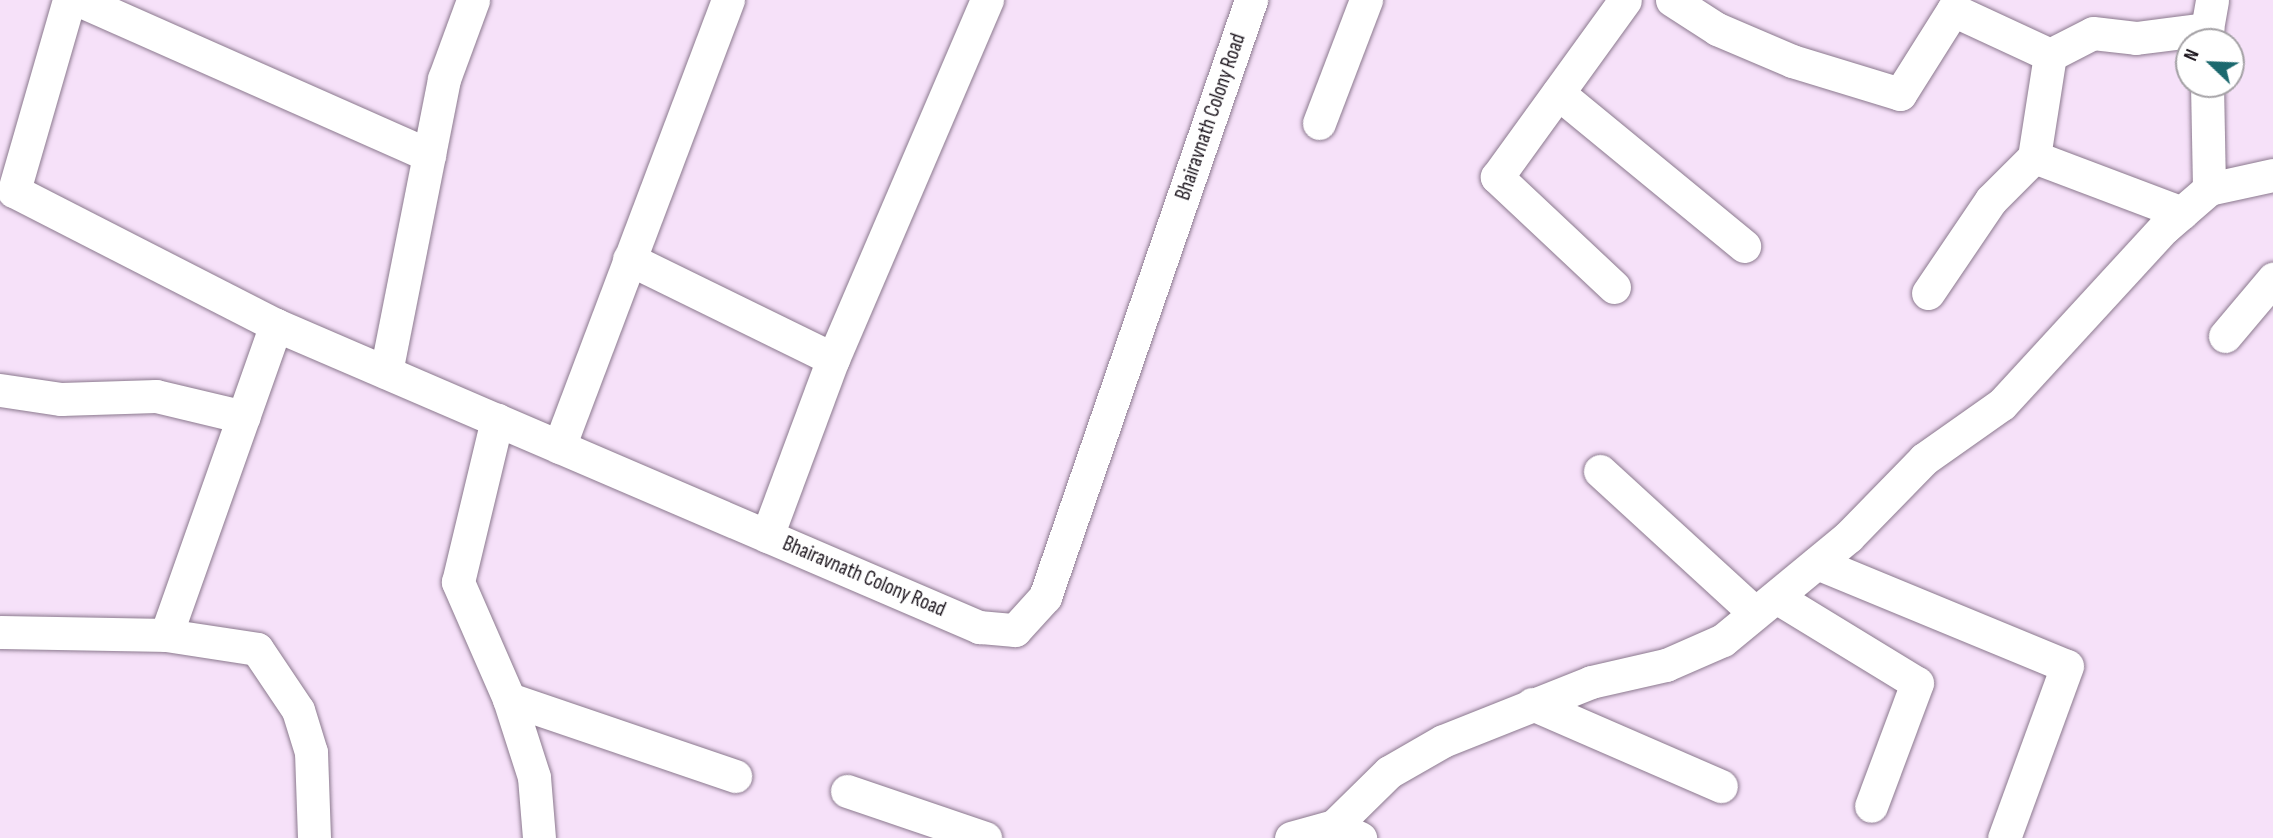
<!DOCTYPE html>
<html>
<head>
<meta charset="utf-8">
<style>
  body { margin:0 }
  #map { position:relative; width:2273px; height:838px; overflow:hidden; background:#f6e1f9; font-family:"Sofia Sans Condensed",sans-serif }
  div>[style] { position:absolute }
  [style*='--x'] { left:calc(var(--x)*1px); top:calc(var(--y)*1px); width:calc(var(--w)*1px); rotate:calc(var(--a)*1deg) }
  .roads { filter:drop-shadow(0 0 2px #8b798e) drop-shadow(0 0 2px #8b798e) }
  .minor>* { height:33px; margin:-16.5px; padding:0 16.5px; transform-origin:16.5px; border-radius:16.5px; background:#fff }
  span { translate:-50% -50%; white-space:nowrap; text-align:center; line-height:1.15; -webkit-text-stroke:5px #fff; paint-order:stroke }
  .street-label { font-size:21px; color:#1c151d }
  .north { position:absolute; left:2175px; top:28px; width:70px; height:70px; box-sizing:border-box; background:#fff; border:2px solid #a4a1a5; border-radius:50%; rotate:293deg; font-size:19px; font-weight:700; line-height:28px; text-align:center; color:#1c151d }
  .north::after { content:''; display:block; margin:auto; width:24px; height:32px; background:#1b686e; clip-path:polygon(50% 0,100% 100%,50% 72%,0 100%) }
</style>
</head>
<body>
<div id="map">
  <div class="roads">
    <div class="minor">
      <i style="--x:69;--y:0;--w:199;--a:106.1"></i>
      <i style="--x:14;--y:191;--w:294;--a:27.1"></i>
      <i style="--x:79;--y:0;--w:383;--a:23.9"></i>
      <i style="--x:1672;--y:0;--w:54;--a:32.8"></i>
      <i style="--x:1717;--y:29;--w:82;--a:23.1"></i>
      <i style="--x:1792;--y:61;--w:113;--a:17"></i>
      <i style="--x:1900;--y:94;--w:99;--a:-57.8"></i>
      <i style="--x:1953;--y:10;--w:107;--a:24.9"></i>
      <i style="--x:2050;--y:55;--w:48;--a:-27.1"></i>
      <i style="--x:2093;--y:33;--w:43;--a:6.6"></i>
      <i style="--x:2136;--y:38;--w:72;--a:-7.2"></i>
      <i style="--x:2207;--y:29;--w:29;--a:-80"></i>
      <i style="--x:2207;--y:84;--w:105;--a:88.9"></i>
      <i style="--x:1558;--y:93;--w:241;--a:39.4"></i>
      <i style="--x:1319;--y:123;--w:132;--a:-69.1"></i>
      <i style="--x:2034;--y:157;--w:158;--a:20.7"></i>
      <i style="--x:629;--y:259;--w:227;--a:26.1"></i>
      <i style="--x:1614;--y:287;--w:161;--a:-136.8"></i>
      <i style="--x:1497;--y:177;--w:218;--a:-54.1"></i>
      <i style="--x:1928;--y:293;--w:112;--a:-55.9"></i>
      <i style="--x:1991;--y:200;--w:61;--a:-45"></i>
      <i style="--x:2034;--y:157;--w:103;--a:-81.1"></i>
      <i style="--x:2225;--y:336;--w:75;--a:-49.9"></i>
      <i style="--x:386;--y:372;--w:299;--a:-78.8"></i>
      <i style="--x:444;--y:79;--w:84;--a:-69.8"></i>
      <i style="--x:0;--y:390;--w:62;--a:8.4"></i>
      <i style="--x:61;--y:399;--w:95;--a:-1.8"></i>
      <i style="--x:156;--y:396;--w:90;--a:13.4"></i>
      <i style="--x:559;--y:447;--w:478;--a:-69.3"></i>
      <i style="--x:1600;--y:471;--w:210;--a:42.5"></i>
      <i style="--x:767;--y:536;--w:189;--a:-69.6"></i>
      <i style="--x:833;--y:359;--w:391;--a:-66.8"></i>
      <i style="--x:1817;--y:563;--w:270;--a:22.4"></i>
      <i style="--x:2067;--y:666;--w:183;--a:110.1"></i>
      <i style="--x:1776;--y:597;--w:165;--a:31.4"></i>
      <i style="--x:1917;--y:683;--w:131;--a:110.5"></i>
      <i style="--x:0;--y:632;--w:166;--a:1"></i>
      <i style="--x:166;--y:635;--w:329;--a:-70.5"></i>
      <i style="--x:276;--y:325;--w:241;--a:23.3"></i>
      <i style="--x:166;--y:635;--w:92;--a:8.7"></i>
      <i style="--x:257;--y:649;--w:73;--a:56.1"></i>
      <i style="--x:298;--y:710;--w:44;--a:72.8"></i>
      <i style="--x:311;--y:752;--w:86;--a:88"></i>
      <i style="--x:509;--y:699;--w:239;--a:18.8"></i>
      <i style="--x:1532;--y:704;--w:206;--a:23.5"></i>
      <i style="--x:847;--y:791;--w:146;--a:18.8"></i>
      <i style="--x:1334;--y:826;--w:77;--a:-44.5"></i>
      <i style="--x:1389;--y:772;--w:62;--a:-29.9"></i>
      <i style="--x:1443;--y:741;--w:159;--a:-21.7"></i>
      <i style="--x:1591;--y:682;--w:77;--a:-12.8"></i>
      <i style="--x:1666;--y:665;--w:62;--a:-23.7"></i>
      <i style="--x:1723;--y:640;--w:162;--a:-39.5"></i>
      <i style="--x:1848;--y:537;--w:109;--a:-45.7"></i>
      <i style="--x:1924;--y:459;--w:95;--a:-35.2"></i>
      <i style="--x:2002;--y:404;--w:239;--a:-47.4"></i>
      <i style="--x:2164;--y:228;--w:60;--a:-40.9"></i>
      <i style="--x:2209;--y:189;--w:66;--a:-12.3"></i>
      <i style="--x:539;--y:838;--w:61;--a:-94.7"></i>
      <i style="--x:534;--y:777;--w:82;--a:-107.8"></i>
      <i style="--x:509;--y:699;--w:128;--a:-113.6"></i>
      <i style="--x:458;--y:582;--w:167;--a:-76.5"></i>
      <i style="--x:497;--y:420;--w:525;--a:23.24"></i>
      <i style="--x:979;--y:627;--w:36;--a:5"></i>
      <i style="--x:1015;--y:630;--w:45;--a:-47.7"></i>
      <i style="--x:1045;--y:597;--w:632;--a:-70.96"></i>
      <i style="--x:1291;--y:838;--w:45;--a:-15.6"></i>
      <i style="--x:1334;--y:826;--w:29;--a:25"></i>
    </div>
  </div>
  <div class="street-label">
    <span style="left:1211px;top:117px;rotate:-71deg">Bhairavnath Colony Road</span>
    <span style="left:864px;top:577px;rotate:23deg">Bhairavnath Colony Road</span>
  </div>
  <div class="north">N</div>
</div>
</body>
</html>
